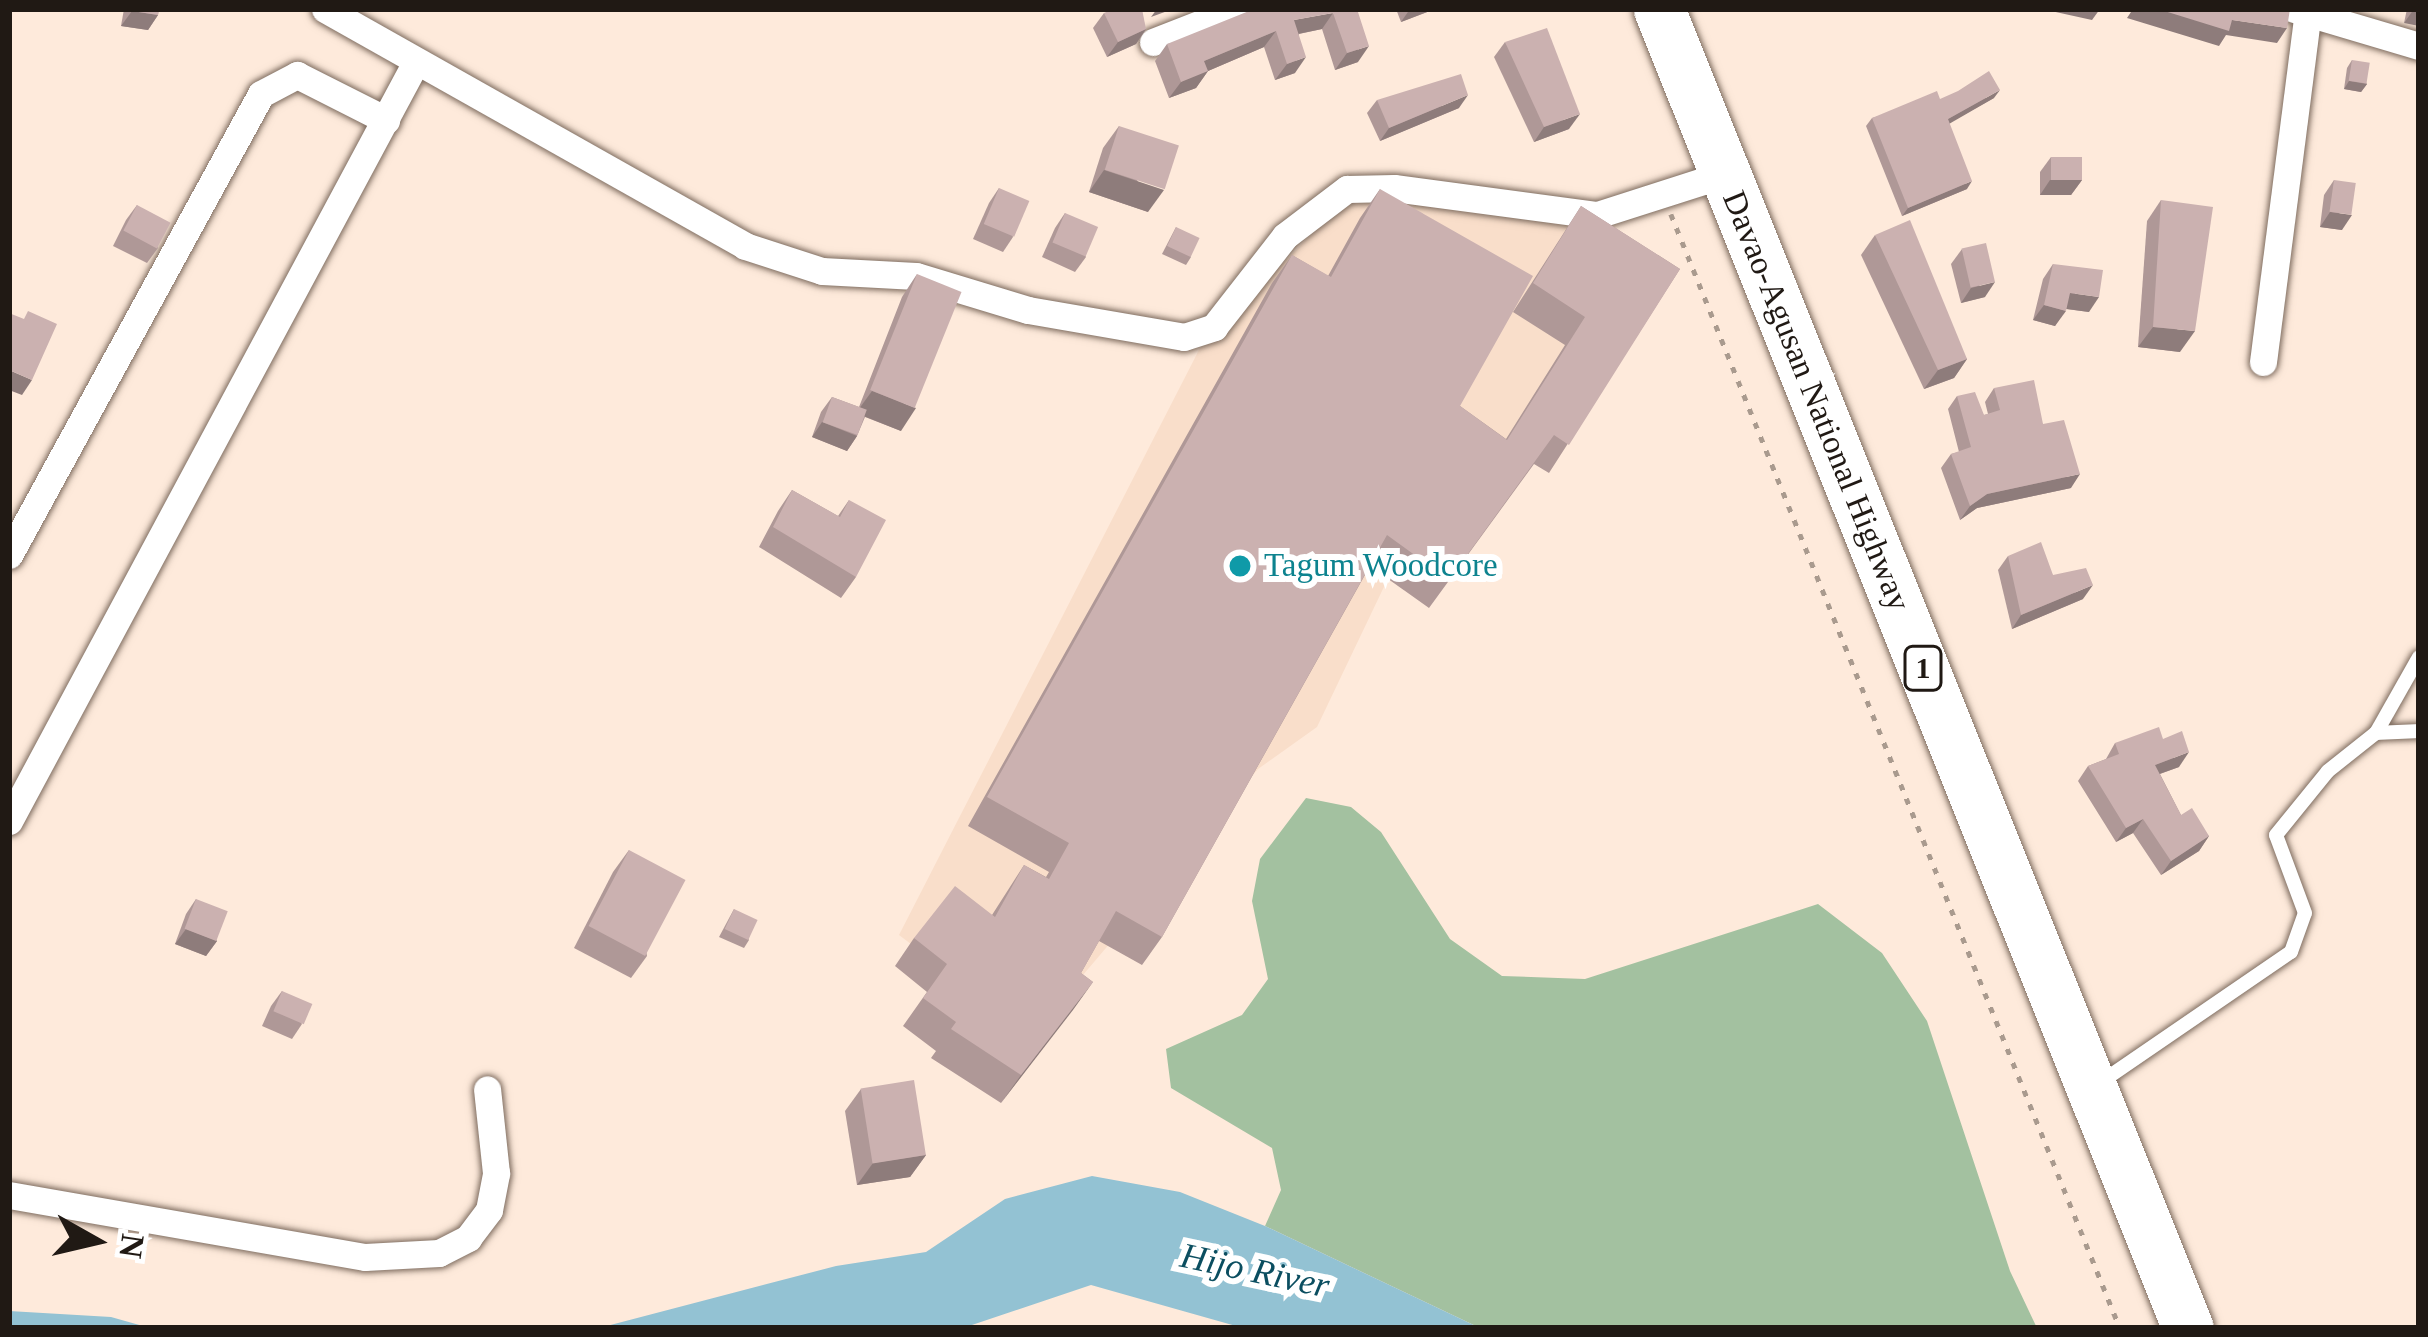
<!DOCTYPE html>
<html>
<head>
<meta charset="utf-8">
<style>
  body { margin:0 }
  #map { position:relative; width:2428px; height:1337px; overflow:hidden; background:#feeadb; font-family:"Times New Roman",serif }
  div>[style] { position:absolute }
  [style*='--x'] { left:calc(var(--x)*1px); top:calc(var(--y)*1px); width:calc(var(--w)*1px); rotate:calc(var(--a)*1deg) }
  .built>* { inset:0; background:#f9deca }
  .forest>* { inset:0; background:#a3c1a0 }
  .water>* { inset:0; background:#93c2d3 }
  .path>* { height:4.5px; margin-top:-2.25px; transform-origin:0; background:repeating-linear-gradient(90deg,#a99a8e 0 6px,transparent 0 15px) }
  .roads { filter:drop-shadow(0 0 3px #7e6c5f) drop-shadow(0 0 3px #7e6c5f) }
  .lane>* { height:14px; margin:-7px; padding:0 7px; transform-origin:7px; border-radius:7px; background:#fff }
  .street>* { height:27px; margin:-13.5px; padding:0 13.5px; transform-origin:13.5px; border-radius:13.5px; background:#fff }
  .highway>* { height:51px; margin:-25.5px; padding:0 25.5px; transform-origin:25.5px; border-radius:25.5px; background:#fff }
  .wall>* { inset:0; background:#af9897 }
  .shaded-wall>* { inset:0; background:#8e7c7b }
  .building>* { inset:0; background:#cbb1b0; transform-origin:0 0 }
  .dots>* { width:33px; height:33px; translate:-50% -50%; box-sizing:border-box; border:6px solid #fff; border-radius:50% }
  span { translate:-50% -50%; white-space:nowrap; text-align:center; line-height:1.15; -webkit-text-stroke:12px #fff; paint-order:stroke }
  .shield-label span { padding:3px 9px; background:#fff; border:3px solid; border-radius:9px; -webkit-text-stroke-width:0 }
  .shield-label { font-size:30px; color:#201914; font-weight:700 }
  .street-label { font-size:33px; color:#201914 }
  .culture-label { font-size:33px; color:#0d838f }
  .left { translate:0 -50%; text-align:left }
  .water-label { font-size:36px; color:#0b4e60; font-style:italic }
  .frame { position:absolute; inset:0; border:12px solid #201914; pointer-events:none }
  .north { position:absolute; left:36px; top:1181px; width:120px; height:120px; -webkit-text-stroke:9px #fff; paint-order:stroke; rotate:98deg; font-size:33px; font-weight:700; line-height:48px; text-align:center; color:#201914 }
  .north::after { content:''; display:block; margin:auto; width:42px; height:54px; background:#201914; clip-path:polygon(50% 0,100% 100%,50% 72%,0 100%) }
</style>
</head>
<body>
<div id="map">
  <div class="built">
    <i style="clip-path:polygon(1353px 192px,1611px 223px,1630px 243px,1549px 438px,1403px 547px,1317px 727px,1258px 769px,1032px 1035px,899px 935px,1200px 348px)"></i>
  </div>
  <div class="forest">
    <i style="clip-path:polygon(1306px 798px,1351px 807px,1381px 832px,1450px 939px,1502px 976px,1585px 979px,1818px 904px,1882px 953px,1927px 1021px,2010px 1271px,2037px 1328px,1480px 1328px,1265px 1226px,1281px 1190px,1272px 1148px,1171px 1088px,1166px 1049px,1242px 1015px,1268px 979px,1252px 901px,1260px 859px)"></i>
  </div>
  <div class="water">
    <i style="clip-path:polygon(1092px 1176px,1180px 1192px,1265px 1226px,1480px 1328px,1243px 1328px,1091px 1285px,963px 1328px,599px 1328px,836px 1266px,926px 1252px,1005px 1199px)"></i>
    <i style="clip-path:polygon(9px 1311px,111px 1317px,150px 1328px,9px 1328px)"></i>
  </div>
  <div class="path">
    <i style="--x:1671;--y:214;--w:1201;--a:68.05"></i>
  </div>
  <div class="roads">
    <div class="lane">
      <i style="--x:2376;--y:733;--w:43;--a:-2.7"></i>
      <i style="--x:2101;--y:1082;--w:230;--a:-34.4"></i>
      <i style="--x:2291;--y:952;--w:41;--a:-70.3"></i>
      <i style="--x:2305;--y:913;--w:83;--a:-110.4"></i>
      <i style="--x:2276;--y:835;--w:82;--a:-50.9"></i>
      <i style="--x:2328;--y:771;--w:61;--a:-38.4"></i>
      <i style="--x:2376;--y:733;--w:87;--a:-60.5"></i>
    </div>
    <div class="street">
      <i style="--x:325;--y:9;--w:482;--a:29.4"></i>
      <i style="--x:745;--y:246;--w:81;--a:18"></i>
      <i style="--x:822;--y:271;--w:94;--a:3"></i>
      <i style="--x:916;--y:276;--w:117;--a:16.9"></i>
      <i style="--x:1028;--y:310;--w:158;--a:9.8"></i>
      <i style="--x:1184;--y:337;--w:32;--a:-18"></i>
      <i style="--x:1214;--y:327;--w:115;--a:-52"></i>
      <i style="--x:1285;--y:236;--w:78;--a:-37.2"></i>
      <i style="--x:1347;--y:189;--w:47;--a:-1.2"></i>
      <i style="--x:1394;--y:188;--w:205;--a:7.6"></i>
      <i style="--x:1597;--y:215;--w:134;--a:-17.8"></i>
      <i style="--x:2294;--y:9;--w:130;--a:16.5"></i>
      <i style="--x:1153;--y:42;--w:90;--a:-21.4"></i>
      <i style="--x:2263;--y:362;--w:352;--a:-82.7"></i>
      <i style="--x:9;--y:555;--w:525;--a:-61.34"></i>
      <i style="--x:261;--y:94;--w:41;--a:-27.8"></i>
      <i style="--x:297;--y:75;--w:100;--a:26.8"></i>
      <i style="--x:9;--y:821;--w:861;--a:-61.8"></i>
      <i style="--x:9;--y:1195;--w:361;--a:9.9"></i>
      <i style="--x:365;--y:1257;--w:74;--a:-3.1"></i>
      <i style="--x:439;--y:1253;--w:33;--a:-27"></i>
      <i style="--x:468;--y:1238;--w:35;--a:-53"></i>
      <i style="--x:489;--y:1210;--w:38;--a:-79"></i>
      <i style="--x:496;--y:1173;--w:84;--a:-96.1"></i>
    </div>
    <div class="highway">
      <i style="--x:1659;--y:9;--w:1421;--a:68.15"></i>
    </div>
  </div>
  <div class="wall">
    <i style="clip-path:polygon(124px 9px,159px 9px,158px 15px,148px 30px,121px 26px)"></i>
    <i style="clip-path:polygon(1357px 9px,1358px 62px,1335px 70px,1322px 29px,1299px 34px,1295px 73px,1275px 80px,1264px 47px,1208px 71px,1196px 88px,1169px 98px,1155px 61px,1167px 44px)"></i>
    <i style="clip-path:polygon(1396px 9px,1435px 9px,1401px 22px)"></i>
    <i style="clip-path:polygon(2407px 9px,2419px 9px,2404px 23px)"></i>
    <i style="clip-path:polygon(1104px 13px,1146px 29px,1136px 44px,1107px 57px,1093px 28px)"></i>
    <i style="clip-path:polygon(1505px 42px,1569px 129px,1534px 142px,1494px 57px)"></i>
    <i style="clip-path:polygon(2352px 60px,2367px 84px,2361px 92px,2344px 89px,2347px 68px)"></i>
    <i style="clip-path:polygon(1994px 98px,1949px 123px,1967px 189px,1902px 216px,1866px 126px,1872px 118px,1940px 99px)"></i>
    <i style="clip-path:polygon(1377px 100px,1459px 108px,1380px 141px,1367px 113px)"></i>
    <i style="clip-path:polygon(1119px 126px,1148px 212px,1089px 192px,1103px 148px)"></i>
    <i style="clip-path:polygon(2051px 157px,2082px 180px,2071px 195px,2040px 195px,2040px 172px)"></i>
    <i style="clip-path:polygon(2334px 180px,2342px 230px,2320px 227px,2324px 195px)"></i>
    <i style="clip-path:polygon(999px 188px,1013px 237px,1003px 252px,973px 239px,989px 203px)"></i>
    <i style="clip-path:polygon(1380px 189px,1460px 406px,1506px 439px,1565px 345px,1513px 312px,1581px 206px,1680px 269px,1549px 473px,1534px 464px,1429px 608px,1370px 566px,1162px 937px,1142px 965px,1099px 941px,1081px 973px,1093px 982px,1001px 1103px,931px 1058px,936px 1051px,903px 1026px,927px 992px,895px 966px,914px 938px,992px 915px,1024px 865px,1046px 877px,1049px 872px,968px 826px,1272px 283px,1292px 255px,1328px 276px,1360px 218px)"></i>
    <i style="clip-path:polygon(2161px 200px,2180px 352px,2138px 347px,2147px 221px)"></i>
    <i style="clip-path:polygon(137px 205px,158px 248px,147px 263px,113px 246px,126px 220px)"></i>
    <i style="clip-path:polygon(1065px 213px,1086px 257px,1075px 272px,1042px 257px,1055px 228px)"></i>
    <i style="clip-path:polygon(1176px 227px,1191px 257px,1186px 265px,1162px 254px)"></i>
    <i style="clip-path:polygon(1875px 235px,1967px 359px,1954px 378px,1924px 389px,1861px 255px)"></i>
    <i style="clip-path:polygon(1962px 249px,1985px 297px,1961px 303px,1951px 264px)"></i>
    <i style="clip-path:polygon(2053px 264px,2089px 312px,2066px 309px,2055px 326px,2033px 320px,2043px 279px)"></i>
    <i style="clip-path:polygon(917px 274px,901px 431px,865px 417px,857px 436px,847px 451px,812px 437px,821px 412px,832px 397px,859px 407px,902px 297px)"></i>
    <i style="clip-path:polygon(1994px 388px,2043px 424px,2071px 488px,1977px 508px,1960px 520px,1941px 468px,1951px 454px,1959px 452px,1948px 409px,1957px 396px,1984px 415px,1988px 414px,1985px 402px)"></i>
    <i style="clip-path:polygon(792px 490px,838px 516px,849px 500px,856px 577px,841px 598px,759px 547px,778px 511px)"></i>
    <i style="clip-path:polygon(2008px 556px,2053px 575px,2083px 599px,2012px 629px,1998px 570px)"></i>
    <i style="clip-path:polygon(2163px 739px,2179px 767px,2160px 774px,2181px 815px,2209px 836px,2199px 851px,2161px 875px,2133px 833px,2116px 842px,2078px 781px,2088px 766px,2106px 759px,2115px 743px)"></i>
    <i style="clip-path:polygon(629px 850px,647px 956px,631px 978px,574px 948px,613px 872px)"></i>
    <i style="clip-path:polygon(196px 899px,217px 941px,206px 956px,175px 944px,186px 914px)"></i>
    <i style="clip-path:polygon(734px 909px,749px 940px,744px 948px,719px 937px)"></i>
    <i style="clip-path:polygon(282px 991px,302px 1024px,292px 1039px,262px 1026px,271px 1006px)"></i>
    <i style="clip-path:polygon(861px 1089px,926px 1155px,910px 1177px,857px 1185px,845px 1111px)"></i>
  </div>
  <div class="shaded-wall">
    <i style="clip-path:polygon(1157px 9px,1173px 9px,1151px 17px)"></i>
    <i style="clip-path:polygon(1410px 9px,1435px 9px,1401px 22px)"></i>
    <i style="clip-path:polygon(2042px 9px,2100px 9px,2092px 20px)"></i>
    <i style="clip-path:polygon(2133px 9px,2158px 9px,2287px 28px,2277px 43px,2226px 35px,2219px 46px,2127px 18px)"></i>
    <i style="clip-path:polygon(2414px 9px,2419px 9px,2419px 26px,2404px 23px)"></i>
    <i style="clip-path:polygon(132px 11px,158px 15px,148px 30px,121px 26px)"></i>
    <i style="clip-path:polygon(1333px 13px,1322px 29px,1283px 37px,1294px 20px)"></i>
    <i style="clip-path:polygon(1146px 29px,1136px 44px,1107px 57px,1118px 42px)"></i>
    <i style="clip-path:polygon(1276px 31px,1264px 47px,1201px 74px,1208px 71px,1196px 88px,1169px 98px,1181px 82px,1204px 61px)"></i>
    <i style="clip-path:polygon(1369px 46px,1358px 62px,1335px 70px,1347px 53px)"></i>
    <i style="clip-path:polygon(1306px 57px,1295px 73px,1275px 80px,1287px 64px)"></i>
    <i style="clip-path:polygon(2349px 81px,2367px 84px,2361px 92px,2344px 89px)"></i>
    <i style="clip-path:polygon(2000px 90px,1994px 98px,1942px 128px,1948px 119px)"></i>
    <i style="clip-path:polygon(1468px 95px,1459px 108px,1380px 141px,1389px 128px)"></i>
    <i style="clip-path:polygon(1580px 114px,1569px 129px,1534px 142px,1544px 127px)"></i>
    <i style="clip-path:polygon(1104px 170px,1164px 190px,1148px 212px,1089px 192px)"></i>
    <i style="clip-path:polygon(2050px 180px,2082px 180px,2071px 195px,2040px 195px)"></i>
    <i style="clip-path:polygon(1972px 181px,1967px 189px,1902px 216px,1908px 208px)"></i>
    <i style="clip-path:polygon(2330px 212px,2352px 215px,2342px 230px,2320px 227px)"></i>
    <i style="clip-path:polygon(1995px 282px,1985px 297px,1961px 303px,1971px 288px)"></i>
    <i style="clip-path:polygon(2070px 293px,2099px 297px,2089px 312px,2060px 308px)"></i>
    <i style="clip-path:polygon(2044px 305px,2066px 311px,2055px 326px,2033px 320px)"></i>
    <i style="clip-path:polygon(2153px 327px,2195px 331px,2180px 352px,2138px 347px)"></i>
    <i style="clip-path:polygon(1967px 359px,1954px 378px,1924px 389px,1938px 370px)"></i>
    <i style="clip-path:polygon(9px 370px,32px 380px,22px 395px,9px 390px)"></i>
    <i style="clip-path:polygon(872px 391px,916px 408px,901px 431px,856px 413px)"></i>
    <i style="clip-path:polygon(822px 422px,857px 436px,847px 451px,812px 437px)"></i>
    <i style="clip-path:polygon(2080px 474px,2071px 488px,1977px 508px,1960px 520px,1970px 506px,1987px 494px)"></i>
    <i style="clip-path:polygon(2093px 585px,2083px 599px,2012px 629px,2021px 615px)"></i>
    <i style="clip-path:polygon(2189px 752px,2179px 767px,2145px 779px,2155px 765px)"></i>
    <i style="clip-path:polygon(2143px 819px,2133px 833px,2116px 842px,2126px 828px)"></i>
    <i style="clip-path:polygon(2209px 836px,2199px 851px,2161px 875px,2171px 861px)"></i>
    <i style="clip-path:polygon(186px 929px,217px 941px,206px 956px,175px 944px)"></i>
    <i style="clip-path:polygon(1093px 982px,1073px 1010px,1001px 1103px,1021px 1075px)"></i>
    <i style="clip-path:polygon(926px 1155px,910px 1177px,857px 1185px,873px 1163px)"></i>
  </div>
  <div class="building">
    <i style="clip-path:polygon(132px 9px,159px 9px,158px 15px,132px 11px)"></i>
    <i style="clip-path:polygon(1113px 9px,1142px 9px,1146px 29px,1118px 42px,1104px 13px)"></i>
    <i style="clip-path:polygon(1254px 9px,1357px 9px,1369px 46px,1347px 53px,1333px 13px,1294px 20px,1306px 57px,1287px 64px,1276px 31px,1204px 61px,1208px 71px,1181px 82px,1167px 44px)"></i>
    <i style="clip-path:polygon(2158px 9px,2290px 9px,2287px 28px,2232px 20px,2229px 31px)"></i>
    <i style="clip-path:polygon(1547px 28px,1580px 114px,1544px 127px,1505px 42px)"></i>
    <i style="left:2352px;top:60px;width:18px;height:21px;rotate:9deg"></i>
    <i style="clip-path:polygon(1989px 71px,2000px 90px,1948px 119px,1972px 181px,1908px 208px,1872px 118px,1937px 91px,1940px 99px,1958px 91px)"></i>
    <i style="clip-path:polygon(1461px 74px,1468px 95px,1389px 128px,1377px 100px)"></i>
    <i style="left:1119px;top:126px;width:63px;height:46px;rotate:18deg"></i>
    <i style="left:2051px;top:157px;width:31px;height:23px"></i>
    <i style="left:2334px;top:180px;width:22px;height:32px;rotate:8deg"></i>
    <i style="left:999px;top:188px;width:33px;height:39px;rotate:23deg"></i>
    <i style="clip-path:polygon(1380px 189px,1533px 276px,1460px 406px,1507px 440px,1585px 317px,1533px 283px,1581px 206px,1680px 269px,1569px 445px,1554px 435px,1449px 580px,1387px 535px,1162px 937px,1116px 911px,1081px 973px,1093px 982px,1021px 1075px,951px 1029px,956px 1022px,923px 998px,947px 964px,914px 938px,955px 886px,995px 917px,1024px 865px,1049px 879px,1069px 843px,987px 797px,1292px 255px,1331px 277px)"></i>
    <i style="clip-path:polygon(2161px 200px,2213px 207px,2195px 331px,2153px 327px)"></i>
    <i style="left:137px;top:205px;width:38px;height:29px;rotate:28deg"></i>
    <i style="left:1065px;top:213px;width:36px;height:32px;rotate:23deg"></i>
    <i style="clip-path:polygon(1910px 220px,1967px 359px,1938px 370px,1875px 235px)"></i>
    <i style="left:1176px;top:227px;width:26px;height:21px;rotate:25deg"></i>
    <i style="left:1986px;top:243px;width:40px;height:25px;rotate:77deg"></i>
    <i style="clip-path:polygon(2053px 264px,2103px 270px,2099px 297px,2070px 293px,2066px 311px,2044px 305px)"></i>
    <i style="left:917px;top:274px;width:48px;height:125px;rotate:22deg"></i>
    <i style="clip-path:polygon(28px 311px,57px 324px,32px 380px,9px 370px,9px 313px,24px 319px)"></i>
    <i style="clip-path:polygon(2034px 380px,2043px 424px,2064px 420px,2080px 474px,1987px 494px,1970px 506px,1951px 454px,1971px 447px,1957px 396px,1975px 392px,1984px 415px,2000px 410px,1994px 388px)"></i>
    <i style="left:832px;top:397px;width:37px;height:27px;rotate:20deg"></i>
    <i style="clip-path:polygon(792px 490px,840px 517px,849px 500px,886px 520px,856px 577px,773px 527px)"></i>
    <i style="clip-path:polygon(2041px 542px,2053px 575px,2086px 568px,2093px 585px,2021px 615px,2008px 556px)"></i>
    <i style="clip-path:polygon(2159px 727px,2163px 739px,2182px 731px,2189px 752px,2155px 765px,2181px 815px,2192px 808px,2209px 836px,2171px 861px,2143px 819px,2126px 828px,2088px 766px,2119px 754px,2115px 743px)"></i>
    <i style="left:629px;top:850px;width:64px;height:86px;rotate:28deg"></i>
    <i style="left:196px;top:899px;width:34px;height:32px;rotate:21deg"></i>
    <i style="left:734px;top:909px;width:26px;height:22px;rotate:25deg"></i>
    <i style="left:282px;top:991px;width:33px;height:22px;rotate:23deg"></i>
    <i style="left:914px;top:1080px;width:76px;height:54px;rotate:81deg"></i>
  </div>
  <div class="dots">
    <i style="left:1240px;top:566px;background:#0f9aa8"></i>
  </div>
  <div class="shield-label">
    <span style="left:1923px;top:668px">1</span>
  </div>
  <div class="street-label">
    <span style="left:1816px;top:401px;rotate:68deg">Davao-Agusan National Highway</span>
  </div>
  <div class="culture-label">
    <span class="left" style="left:1264px;top:566px">Tagum Woodcore</span>
  </div>
  <div class="water-label">
    <span style="left:1255px;top:1271px;rotate:12deg">Hijo River</span>
  </div>
  <div class="frame"></div>
  <div class="north">N</div>
</div>
</body>
</html>
